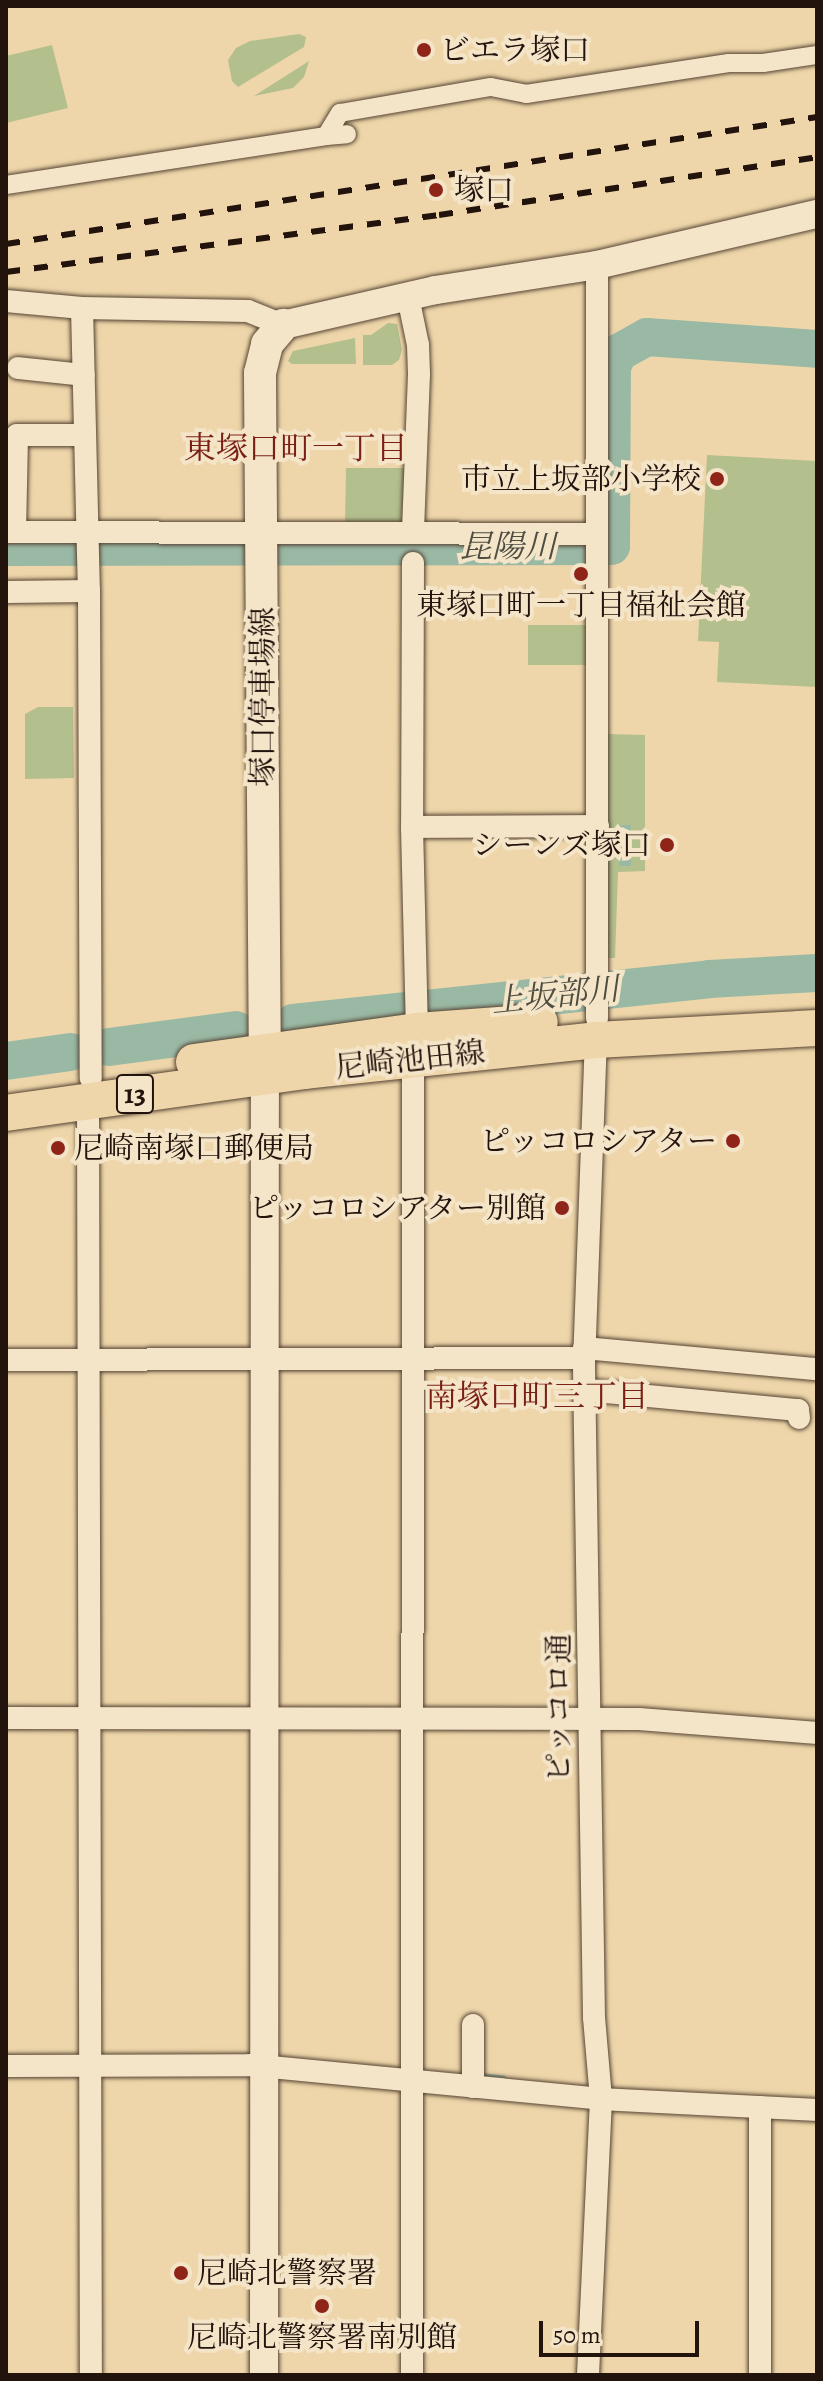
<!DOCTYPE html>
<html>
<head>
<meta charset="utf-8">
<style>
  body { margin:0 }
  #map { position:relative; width:823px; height:2381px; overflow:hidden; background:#eed6aa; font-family:Alegreya,"Noto Serif JP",serif }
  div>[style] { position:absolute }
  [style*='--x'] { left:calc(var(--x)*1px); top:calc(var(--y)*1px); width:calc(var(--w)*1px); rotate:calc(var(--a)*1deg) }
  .green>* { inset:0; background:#b3bf8d; transform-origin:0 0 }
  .water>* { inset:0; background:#9ab9a5; transform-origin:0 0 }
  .stream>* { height:6px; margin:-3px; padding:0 3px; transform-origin:3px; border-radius:3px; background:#9ab9a5 }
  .river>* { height:38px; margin:-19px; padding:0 19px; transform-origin:19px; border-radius:19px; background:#9ab9a5 }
  .roads { filter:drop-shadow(0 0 2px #564434) drop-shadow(0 0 2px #564434) }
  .pedestrian>* { height:18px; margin:-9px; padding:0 9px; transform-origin:9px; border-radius:9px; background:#f4e4c8 }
  .minor>* { height:22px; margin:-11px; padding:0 11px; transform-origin:11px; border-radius:11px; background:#f4e4c8 }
  .tertiary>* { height:28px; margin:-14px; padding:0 14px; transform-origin:14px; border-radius:14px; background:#f4e4c8 }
  .secondary>* { height:32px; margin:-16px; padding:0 16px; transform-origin:16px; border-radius:16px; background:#f4e4c8 }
  .primary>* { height:36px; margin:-18px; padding:0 18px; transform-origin:18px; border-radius:18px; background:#eed6aa }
  .rail>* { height:6px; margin-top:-3px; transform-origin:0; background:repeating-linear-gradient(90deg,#23130d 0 14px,transparent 0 28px) }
  .dots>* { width:22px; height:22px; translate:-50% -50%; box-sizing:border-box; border:4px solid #f4e4c8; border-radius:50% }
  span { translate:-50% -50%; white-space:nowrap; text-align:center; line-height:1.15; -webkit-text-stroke:8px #f4e4c8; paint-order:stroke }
  .shield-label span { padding:2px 6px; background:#f4e4c8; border:2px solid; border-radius:6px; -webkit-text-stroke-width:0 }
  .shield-label { font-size:28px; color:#23130d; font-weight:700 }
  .poi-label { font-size:30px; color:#23130d }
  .left { translate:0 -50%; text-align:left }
  .right { translate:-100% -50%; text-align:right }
  .street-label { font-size:30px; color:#23130d }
  .neighbourhood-label { font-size:32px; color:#7a1f14 }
  .water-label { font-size:32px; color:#4d4d42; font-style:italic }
  .frame { position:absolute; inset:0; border:8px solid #23130d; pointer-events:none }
  .scale { position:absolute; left:539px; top:2321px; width:160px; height:36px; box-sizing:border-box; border:4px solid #23130d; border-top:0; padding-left:10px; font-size:24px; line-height:28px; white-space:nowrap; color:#23130d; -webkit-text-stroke:6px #f4e4c8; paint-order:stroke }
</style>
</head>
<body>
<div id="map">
  <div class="green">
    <i style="clip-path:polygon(299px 34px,306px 37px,304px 47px,238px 87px,232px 81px,228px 60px,236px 48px,250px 41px)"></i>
    <i style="clip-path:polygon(52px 45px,68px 108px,6px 123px,6px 56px)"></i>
    <i style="clip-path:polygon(309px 61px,304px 77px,293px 88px,254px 96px)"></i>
    <i style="clip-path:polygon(388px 323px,397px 324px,402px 350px,399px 360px,392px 365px,363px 365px,363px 335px,371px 335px)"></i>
    <i style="clip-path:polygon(355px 338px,356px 364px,292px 364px,288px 361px,293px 351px)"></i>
    <i style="clip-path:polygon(707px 455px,817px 461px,817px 687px,717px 682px,719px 642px,698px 641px)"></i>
    <i style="clip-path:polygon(346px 468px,409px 468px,409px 518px,399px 527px,345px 525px)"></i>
    <i style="left:528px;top:625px;width:61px;height:40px"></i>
    <i style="clip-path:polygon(38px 707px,73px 707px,74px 778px,25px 779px,25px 714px)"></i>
    <i style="clip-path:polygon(606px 734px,645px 735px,645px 871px,618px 872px,615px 958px,604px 958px)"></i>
  </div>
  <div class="water">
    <i style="left:619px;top:825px;width:12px;height:41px"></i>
  </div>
  <div class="stream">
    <i style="--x:478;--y:2076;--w:25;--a:5"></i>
  </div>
  <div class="river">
    <i style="--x:6;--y:547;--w:605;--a:-0.09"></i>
    <i style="--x:611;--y:546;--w:179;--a:-89.7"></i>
    <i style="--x:612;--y:367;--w:15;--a:-67"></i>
    <i style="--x:618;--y:353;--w:33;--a:-29"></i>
    <i style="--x:647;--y:337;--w:170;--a:4"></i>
    <i style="--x:293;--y:1023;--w:418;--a:-6"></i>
    <i style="--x:709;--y:979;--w:108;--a:-3.2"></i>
    <i style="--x:109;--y:1047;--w:128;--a:-7.6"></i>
    <i style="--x:6;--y:1061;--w:65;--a:-8"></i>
  </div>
  <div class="roads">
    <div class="pedestrian">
      <i style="--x:326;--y:136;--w:21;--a:-5"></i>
      <i style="--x:6;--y:185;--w:324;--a:-8.7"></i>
      <i style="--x:326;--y:136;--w:27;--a:-59"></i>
      <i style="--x:340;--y:113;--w:153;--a:-9.8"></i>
      <i style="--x:491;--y:87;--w:36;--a:11"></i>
      <i style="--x:526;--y:94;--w:205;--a:-8.7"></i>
      <i style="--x:729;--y:63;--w:34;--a:0"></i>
      <i style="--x:763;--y:63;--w:55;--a:-8.4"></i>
    </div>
    <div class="minor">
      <i style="--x:597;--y:265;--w:753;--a:90"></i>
      <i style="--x:408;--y:297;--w:49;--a:78.2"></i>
      <i style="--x:418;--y:345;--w:29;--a:88"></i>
      <i style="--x:419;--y:374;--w:159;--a:92.2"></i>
      <i style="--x:6;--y:301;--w:76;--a:5.3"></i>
      <i style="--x:82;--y:308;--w:166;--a:1"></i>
      <i style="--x:248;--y:311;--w:38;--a:22"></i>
      <i style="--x:82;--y:308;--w:283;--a:88.6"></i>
      <i style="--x:89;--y:591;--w:487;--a:89.8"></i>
      <i style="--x:18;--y:368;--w:66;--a:6.1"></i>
      <i style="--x:6;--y:532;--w:590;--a:0.19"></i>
      <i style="--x:15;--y:532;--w:97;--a:-88.8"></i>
      <i style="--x:17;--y:435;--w:68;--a:0"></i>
      <i style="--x:413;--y:563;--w:264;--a:90.2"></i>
      <i style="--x:412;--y:827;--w:204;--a:88.6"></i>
      <i style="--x:6;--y:592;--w:83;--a:-0.7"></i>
      <i style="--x:412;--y:827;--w:186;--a:-0.3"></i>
      <i style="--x:88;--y:1100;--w:1275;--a:89.87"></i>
      <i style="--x:584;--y:1348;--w:234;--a:5.2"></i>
      <i style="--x:6;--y:1360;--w:578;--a:-0.2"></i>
      <i style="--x:585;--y:1390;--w:214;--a:5.4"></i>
      <i style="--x:798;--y:1410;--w:8;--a:83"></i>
      <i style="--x:6;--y:1718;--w:633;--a:0.09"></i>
      <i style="--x:639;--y:1719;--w:179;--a:4.5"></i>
      <i style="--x:6;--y:2066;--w:244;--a:-0.2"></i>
      <i style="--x:250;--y:2065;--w:353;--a:5.5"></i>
      <i style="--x:601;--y:2099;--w:216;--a:2.9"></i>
      <i style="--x:473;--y:2087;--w:62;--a:-90"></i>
      <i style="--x:412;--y:2375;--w:1316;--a:-89.96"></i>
      <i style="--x:588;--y:2375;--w:276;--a:-87.3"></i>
      <i style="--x:601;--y:2099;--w:81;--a:-94.9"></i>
      <i style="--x:594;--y:2018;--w:654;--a:-90.88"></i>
      <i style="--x:584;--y:1364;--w:324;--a:-87.9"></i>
      <i style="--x:760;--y:2375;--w:268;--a:-90"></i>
    </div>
    <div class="tertiary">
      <i style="--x:283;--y:325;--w:157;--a:-12.9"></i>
      <i style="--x:436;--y:290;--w:163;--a:-8.8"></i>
      <i style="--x:597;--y:265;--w:226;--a:-13.1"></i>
      <i style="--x:264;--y:2375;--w:1298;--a:-89.96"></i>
    </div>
    <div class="secondary">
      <i style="--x:265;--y:1077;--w:704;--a:-90.41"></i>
      <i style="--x:260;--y:373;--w:30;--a:-76"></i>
      <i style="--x:267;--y:344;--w:25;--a:-50"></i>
    </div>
    <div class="primary">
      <i style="--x:194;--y:1062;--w:225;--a:-7.9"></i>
      <i style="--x:417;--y:1031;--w:123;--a:-4.2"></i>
      <i style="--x:6;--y:1113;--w:300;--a:-8"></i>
      <i style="--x:303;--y:1071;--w:295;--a:-6"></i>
      <i style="--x:596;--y:1040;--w:221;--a:-3.1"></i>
    </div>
  </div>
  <div class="rail">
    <i style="--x:6;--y:244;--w:821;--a:-8.9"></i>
    <i style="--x:6;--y:272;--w:437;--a:-7.5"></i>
    <i style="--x:439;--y:215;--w:382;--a:-8.7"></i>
  </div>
  <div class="dots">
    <i style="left:424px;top:50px;background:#8f2418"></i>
    <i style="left:436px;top:190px;background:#8f2418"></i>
    <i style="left:717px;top:479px;background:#8f2418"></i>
    <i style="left:581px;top:574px;background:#8f2418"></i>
    <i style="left:667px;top:845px;background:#8f2418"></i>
    <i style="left:733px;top:1141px;background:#8f2418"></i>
    <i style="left:58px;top:1148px;background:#8f2418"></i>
    <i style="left:562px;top:1208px;background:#8f2418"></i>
    <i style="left:181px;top:2273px;background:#8f2418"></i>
    <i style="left:322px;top:2306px;background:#8f2418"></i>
  </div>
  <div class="shield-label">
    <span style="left:135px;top:1094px">13</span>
  </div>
  <div class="poi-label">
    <span class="left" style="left:440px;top:50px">ビエラ塚口</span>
    <span class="left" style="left:454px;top:190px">塚口</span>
    <span class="right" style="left:701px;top:479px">市立上坂部小学校</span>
    <span style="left:581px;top:605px">東塚口町一丁目福祉会館</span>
    <span class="right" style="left:651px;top:845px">シーンズ塚口</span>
    <span class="right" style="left:717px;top:1141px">ピッコロシアター</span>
    <span class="left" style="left:74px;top:1148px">尼崎南塚口郵便局</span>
    <span class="right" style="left:546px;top:1208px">ピッコロシアター別館</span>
    <span class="left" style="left:197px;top:2273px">尼崎北警察署</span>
    <span style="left:322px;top:2337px">尼崎北警察署南別館</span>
  </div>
  <div class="street-label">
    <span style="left:263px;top:697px;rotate:-90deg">塚口停車場線</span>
    <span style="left:410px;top:1060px;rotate:-6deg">尼崎池田線</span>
    <span style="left:559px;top:1708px;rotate:-90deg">ピッコロ通</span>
  </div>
  <div class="neighbourhood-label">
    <span style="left:296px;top:448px">東塚口町一丁目</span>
    <span style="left:537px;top:1396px">南塚口町三丁目</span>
  </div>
  <div class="water-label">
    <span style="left:508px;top:546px">昆陽川</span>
    <span style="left:555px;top:995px;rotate:-6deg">上坂部川</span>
  </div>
  <div class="frame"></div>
  <div class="scale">50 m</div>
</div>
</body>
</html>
